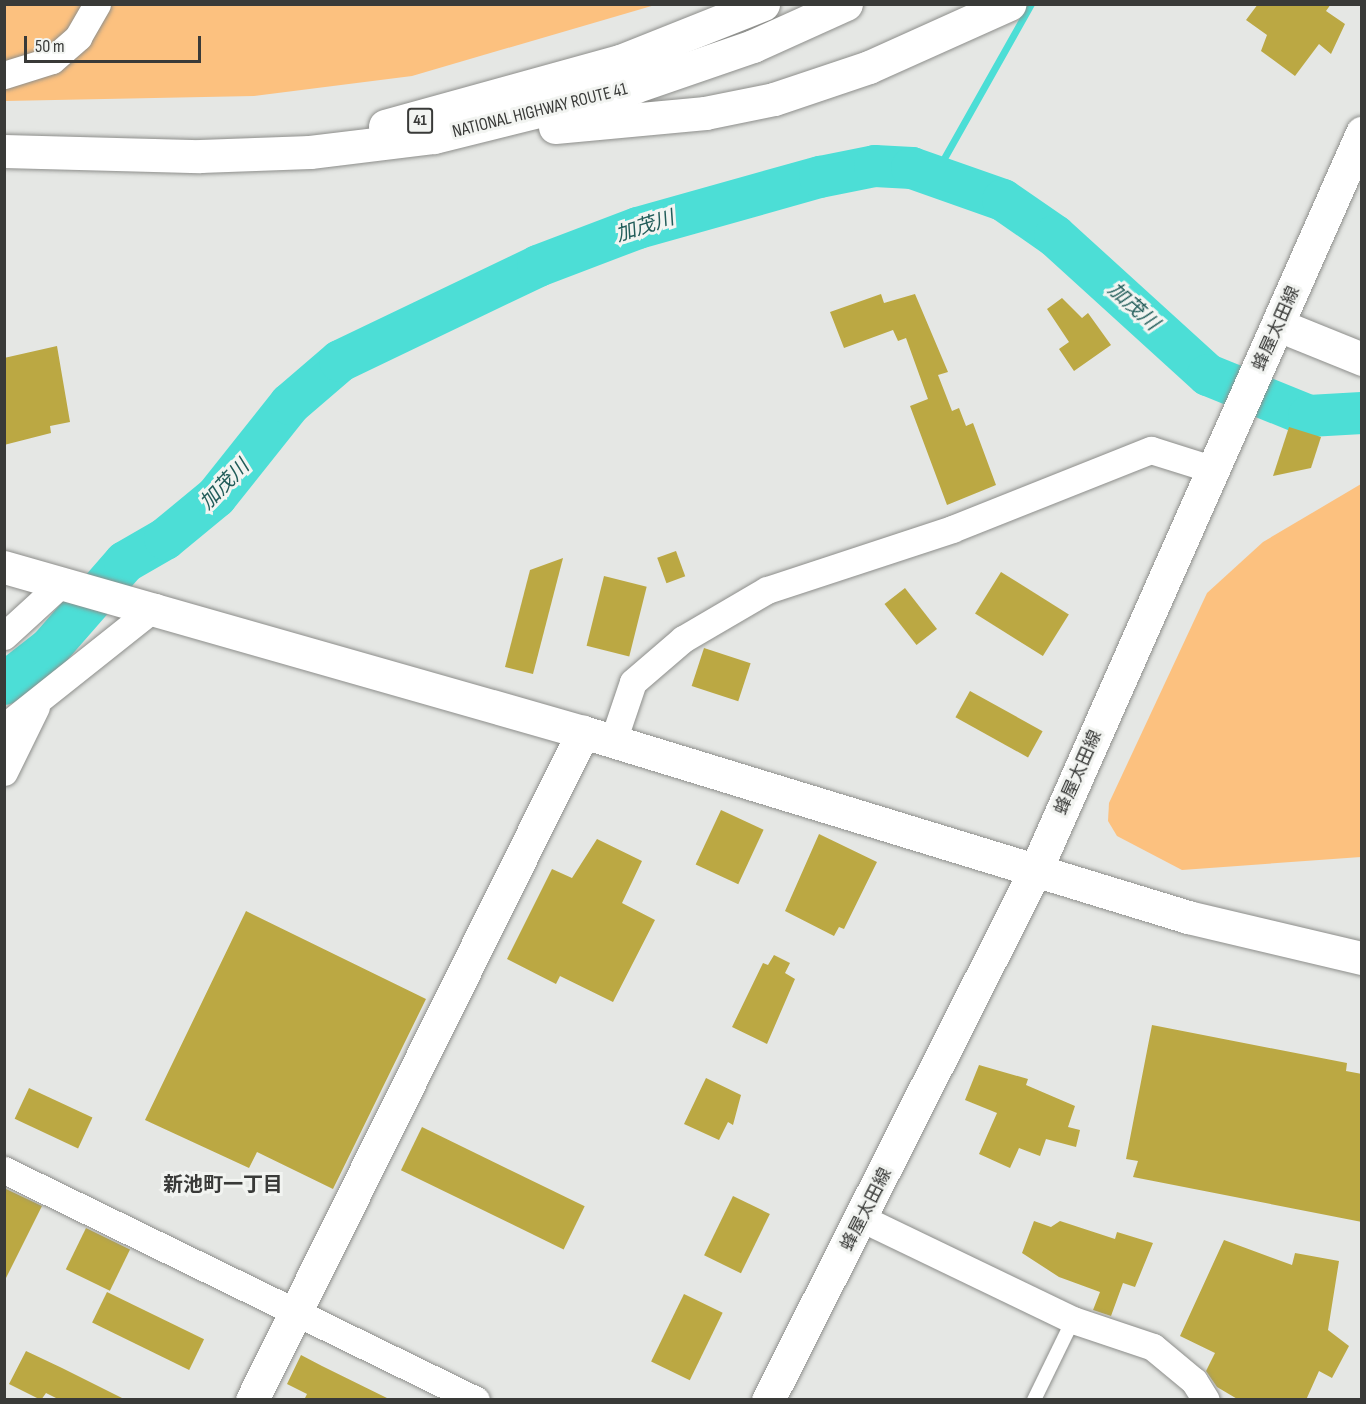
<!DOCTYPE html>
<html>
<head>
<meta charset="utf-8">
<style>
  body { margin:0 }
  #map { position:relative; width:1366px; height:1404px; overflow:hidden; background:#e5e7e4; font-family:"Sofia Sans Condensed","Noto Sans JP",sans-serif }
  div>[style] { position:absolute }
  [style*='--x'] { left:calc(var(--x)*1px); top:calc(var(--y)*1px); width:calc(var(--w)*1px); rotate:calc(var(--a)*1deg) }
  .green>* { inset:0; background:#fcc17f }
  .stream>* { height:7px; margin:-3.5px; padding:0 3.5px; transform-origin:3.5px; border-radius:3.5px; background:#4cded6 }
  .river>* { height:42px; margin:-21px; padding:0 21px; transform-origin:21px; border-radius:21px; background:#4cded6 }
  .building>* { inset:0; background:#bba843; transform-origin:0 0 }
  .roads { filter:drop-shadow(0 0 2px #8d8e8b) drop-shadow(0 0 2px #8d8e8b) }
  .service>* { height:14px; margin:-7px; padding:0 7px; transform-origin:7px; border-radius:7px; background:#fff }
  .minor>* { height:27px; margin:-13.5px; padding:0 13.5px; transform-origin:13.5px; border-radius:13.5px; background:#fff }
  .tertiary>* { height:33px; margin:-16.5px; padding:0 16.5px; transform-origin:16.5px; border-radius:16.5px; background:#fff }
  .secondary>* { height:33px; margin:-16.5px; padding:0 16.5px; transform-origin:16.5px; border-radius:16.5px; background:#fff }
  .trunk>* { height:33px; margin:-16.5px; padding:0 16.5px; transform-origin:16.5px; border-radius:16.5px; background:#fff }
  span { translate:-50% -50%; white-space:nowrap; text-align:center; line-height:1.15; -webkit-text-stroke:6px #f2f4f1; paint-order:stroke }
  .shield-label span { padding:2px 4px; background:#f2f4f1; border:2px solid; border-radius:4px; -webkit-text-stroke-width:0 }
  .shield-label { font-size:16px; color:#393a38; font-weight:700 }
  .street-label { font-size:18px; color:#393a38 }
  .water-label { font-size:20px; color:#225d5a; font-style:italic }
  .neighbourhood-label { font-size:20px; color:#393a38; font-weight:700 }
  .frame { position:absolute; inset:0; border:6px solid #393a38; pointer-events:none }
  .scale { position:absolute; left:24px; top:36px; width:177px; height:27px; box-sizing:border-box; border:3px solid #393a38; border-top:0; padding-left:8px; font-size:18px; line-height:21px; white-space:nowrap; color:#393a38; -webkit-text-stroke:4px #f2f4f1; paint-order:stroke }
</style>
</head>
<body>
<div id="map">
  <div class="green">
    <i style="clip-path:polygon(5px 5px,655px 5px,412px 76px,254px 96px,5px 101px)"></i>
    <i style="clip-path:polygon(1361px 484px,1361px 857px,1182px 870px,1117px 836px,1108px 821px,1109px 803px,1207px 593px,1263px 542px)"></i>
  </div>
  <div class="stream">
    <i style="--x:934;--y:176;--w:197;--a:-60.6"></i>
  </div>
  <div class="river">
    <i style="--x:4;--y:684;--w:58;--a:-38"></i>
    <i style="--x:50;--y:648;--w:114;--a:-48.9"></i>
    <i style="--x:125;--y:562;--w:46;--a:-29.9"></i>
    <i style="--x:165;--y:539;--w:66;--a:-39.5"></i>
    <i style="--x:216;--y:497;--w:119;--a:-51.5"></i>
    <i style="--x:290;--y:404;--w:66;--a:-40.7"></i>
    <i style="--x:340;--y:361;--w:220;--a:-25.6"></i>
    <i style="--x:538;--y:266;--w:107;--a:-20.8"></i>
    <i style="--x:638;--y:228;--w:189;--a:-15.7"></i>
    <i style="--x:820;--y:177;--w:56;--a:-11.3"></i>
    <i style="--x:875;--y:166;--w:37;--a:3"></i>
    <i style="--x:912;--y:168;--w:96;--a:19.4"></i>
    <i style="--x:1003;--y:200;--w:63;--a:34.7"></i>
    <i style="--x:1055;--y:236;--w:207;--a:42.3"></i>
    <i style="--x:1208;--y:375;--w:109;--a:22.1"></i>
    <i style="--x:1309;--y:416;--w:53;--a:-3.2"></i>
  </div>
  <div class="building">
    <i style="clip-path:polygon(1258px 4px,1331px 4px,1326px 11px,1345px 24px,1331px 54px,1319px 44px,1295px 76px,1261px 51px,1267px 35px,1246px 20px)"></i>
    <i style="clip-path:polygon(881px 294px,884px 303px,915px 294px,948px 372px,938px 375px,952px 411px,959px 408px,966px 426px,973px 423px,996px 485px,947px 505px,910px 406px,928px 399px,906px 338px,898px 341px,893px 330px,844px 348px,830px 312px)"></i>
    <i style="clip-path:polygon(1062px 298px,1082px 318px,1088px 313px,1111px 345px,1074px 371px,1059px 349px,1069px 342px,1047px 309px)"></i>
    <i style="clip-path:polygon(57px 346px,70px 422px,50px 426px,51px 433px,4px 445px,4px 358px)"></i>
    <i style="clip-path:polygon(1289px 427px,1321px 437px,1311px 468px,1273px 476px)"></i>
    <i style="left:676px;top:551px;width:27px;height:20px;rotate:70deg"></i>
    <i style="clip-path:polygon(563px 558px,533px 674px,505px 667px,530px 570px)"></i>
    <i style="left:1001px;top:572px;width:80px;height:49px;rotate:32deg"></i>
    <i style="left:604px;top:576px;width:44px;height:72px;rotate:14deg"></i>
    <i style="left:905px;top:588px;width:52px;height:26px;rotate:52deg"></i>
    <i style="left:704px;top:648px;width:49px;height:40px;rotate:18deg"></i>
    <i style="left:970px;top:691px;width:83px;height:30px;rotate:29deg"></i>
    <i style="left:721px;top:810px;width:47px;height:60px;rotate:25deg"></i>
    <i style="clip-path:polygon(819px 834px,877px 862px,844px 929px,839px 927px,834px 936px,785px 911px)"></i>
    <i style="clip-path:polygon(597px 839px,642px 861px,622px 903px,655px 920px,613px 1002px,560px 976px,556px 984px,507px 959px,552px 869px,572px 878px)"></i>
    <i style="clip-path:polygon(246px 911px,426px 999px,333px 1189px,257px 1152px,249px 1168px,145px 1120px)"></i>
    <i style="clip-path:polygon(774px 955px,790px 963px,785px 973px,795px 979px,767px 1044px,732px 1027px,763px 963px,768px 965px)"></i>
    <i style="clip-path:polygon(1152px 1025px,1347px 1063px,1346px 1071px,1362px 1074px,1362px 1222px,1133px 1177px,1138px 1161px,1126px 1159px)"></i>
    <i style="clip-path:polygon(979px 1065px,1028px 1079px,1026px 1085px,1075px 1106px,1068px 1127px,1080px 1130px,1076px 1147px,1046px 1139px,1040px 1156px,1019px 1148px,1010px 1168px,979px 1154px,997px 1113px,965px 1100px)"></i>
    <i style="clip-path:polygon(706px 1078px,741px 1095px,733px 1125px,728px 1122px,719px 1140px,684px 1124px)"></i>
    <i style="left:29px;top:1088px;width:70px;height:34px;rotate:25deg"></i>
    <i style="left:422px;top:1127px;width:181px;height:48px;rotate:26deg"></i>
    <i style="clip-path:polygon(4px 1188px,42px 1206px,4px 1282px)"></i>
    <i style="left:733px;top:1196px;width:41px;height:66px;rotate:26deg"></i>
    <i style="clip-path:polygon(1034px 1221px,1051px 1227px,1060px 1221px,1115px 1239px,1117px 1232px,1153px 1243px,1135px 1287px,1123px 1283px,1111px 1316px,1093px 1310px,1100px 1292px,1059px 1277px,1022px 1253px)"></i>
    <i style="left:86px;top:1228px;width:49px;height:46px;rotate:26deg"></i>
    <i style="clip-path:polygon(1224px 1240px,1292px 1265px,1295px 1253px,1339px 1261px,1328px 1330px,1349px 1346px,1332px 1378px,1319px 1371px,1306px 1400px,1239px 1400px,1217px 1387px,1206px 1371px,1215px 1353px,1180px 1336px)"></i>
    <i style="left:107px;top:1292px;width:108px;height:34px;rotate:26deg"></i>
    <i style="left:684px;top:1294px;width:43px;height:75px;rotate:26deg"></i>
    <i style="clip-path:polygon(26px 1351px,62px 1368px,126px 1400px,60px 1400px,46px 1393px,41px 1400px,9px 1384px)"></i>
    <i style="clip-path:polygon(301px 1355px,322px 1366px,391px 1400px,304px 1400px,307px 1394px,287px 1384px)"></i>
  </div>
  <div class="roads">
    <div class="service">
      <i style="--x:1034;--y:1400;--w:89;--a:-64"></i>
    </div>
    <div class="minor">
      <i style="--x:4;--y:75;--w:50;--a:-17.4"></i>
      <i style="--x:52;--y:60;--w:35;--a:-41"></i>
      <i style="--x:78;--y:37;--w:38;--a:-60"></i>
      <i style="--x:4;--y:636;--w:80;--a:-42.5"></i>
      <i style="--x:4;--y:727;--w:193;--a:-38.5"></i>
      <i style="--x:613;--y:741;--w:62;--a:-71.3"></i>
      <i style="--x:633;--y:682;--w:66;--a:-40.7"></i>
      <i style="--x:683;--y:639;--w:97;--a:-30.3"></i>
      <i style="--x:767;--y:590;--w:195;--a:-18.2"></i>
      <i style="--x:952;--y:529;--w:214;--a:-21.7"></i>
      <i style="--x:1151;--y:450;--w:67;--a:17.4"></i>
      <i style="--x:4;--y:772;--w:72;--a:-63.8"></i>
      <i style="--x:4;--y:1170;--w:525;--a:25.98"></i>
      <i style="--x:863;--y:1219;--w:233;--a:25.7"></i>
      <i style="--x:1073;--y:1320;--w:84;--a:18.6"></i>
      <i style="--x:1153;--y:1347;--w:53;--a:39.7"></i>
      <i style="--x:1194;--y:1381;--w:22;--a:58"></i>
    </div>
    <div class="tertiary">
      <i style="--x:1278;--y:325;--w:91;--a:22"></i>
      <i style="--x:4;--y:567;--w:602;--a:15.91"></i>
      <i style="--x:583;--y:732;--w:633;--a:17"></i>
      <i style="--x:1188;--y:917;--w:179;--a:13.3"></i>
      <i style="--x:252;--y:1400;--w:746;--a:-63.64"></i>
    </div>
    <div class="secondary">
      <i style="--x:768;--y:1400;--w:597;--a:-63.22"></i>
      <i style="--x:1037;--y:867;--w:803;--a:-66.12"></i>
    </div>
    <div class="trunk">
      <i style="--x:385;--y:126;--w:244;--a:-15.5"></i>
      <i style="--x:620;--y:61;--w:154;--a:-21.7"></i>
      <i style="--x:555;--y:127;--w:151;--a:-5.3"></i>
      <i style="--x:705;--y:113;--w:70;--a:-11.5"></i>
      <i style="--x:774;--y:99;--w:100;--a:-18.6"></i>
      <i style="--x:869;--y:67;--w:154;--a:-24.2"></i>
      <i style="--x:4;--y:151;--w:196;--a:1.5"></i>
      <i style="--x:200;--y:156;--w:110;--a:-2.1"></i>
      <i style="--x:310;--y:152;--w:125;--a:-6.9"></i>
      <i style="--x:434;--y:137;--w:206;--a:-14"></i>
      <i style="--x:634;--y:87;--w:126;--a:-19"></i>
      <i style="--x:753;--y:46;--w:102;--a:-24.3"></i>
    </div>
  </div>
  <div class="shield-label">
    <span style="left:420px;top:121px">41</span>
  </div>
  <div class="street-label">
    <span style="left:540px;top:111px;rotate:-14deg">NATIONAL HIGHWAY ROUTE 41</span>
    <span style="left:1277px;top:329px;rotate:-66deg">蜂屋太田線</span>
    <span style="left:1079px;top:773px;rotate:-66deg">蜂屋太田線</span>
    <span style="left:867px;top:1210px;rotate:-63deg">蜂屋太田線</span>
  </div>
  <div class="water-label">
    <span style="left:645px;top:227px;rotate:-18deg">加茂川</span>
    <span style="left:1133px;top:307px;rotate:42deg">加茂川</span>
    <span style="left:225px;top:485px;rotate:-46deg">加茂川</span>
  </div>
  <div class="neighbourhood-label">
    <span style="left:223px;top:1185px">新池町一丁目</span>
  </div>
  <div class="frame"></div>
  <div class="scale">50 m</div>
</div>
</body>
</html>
